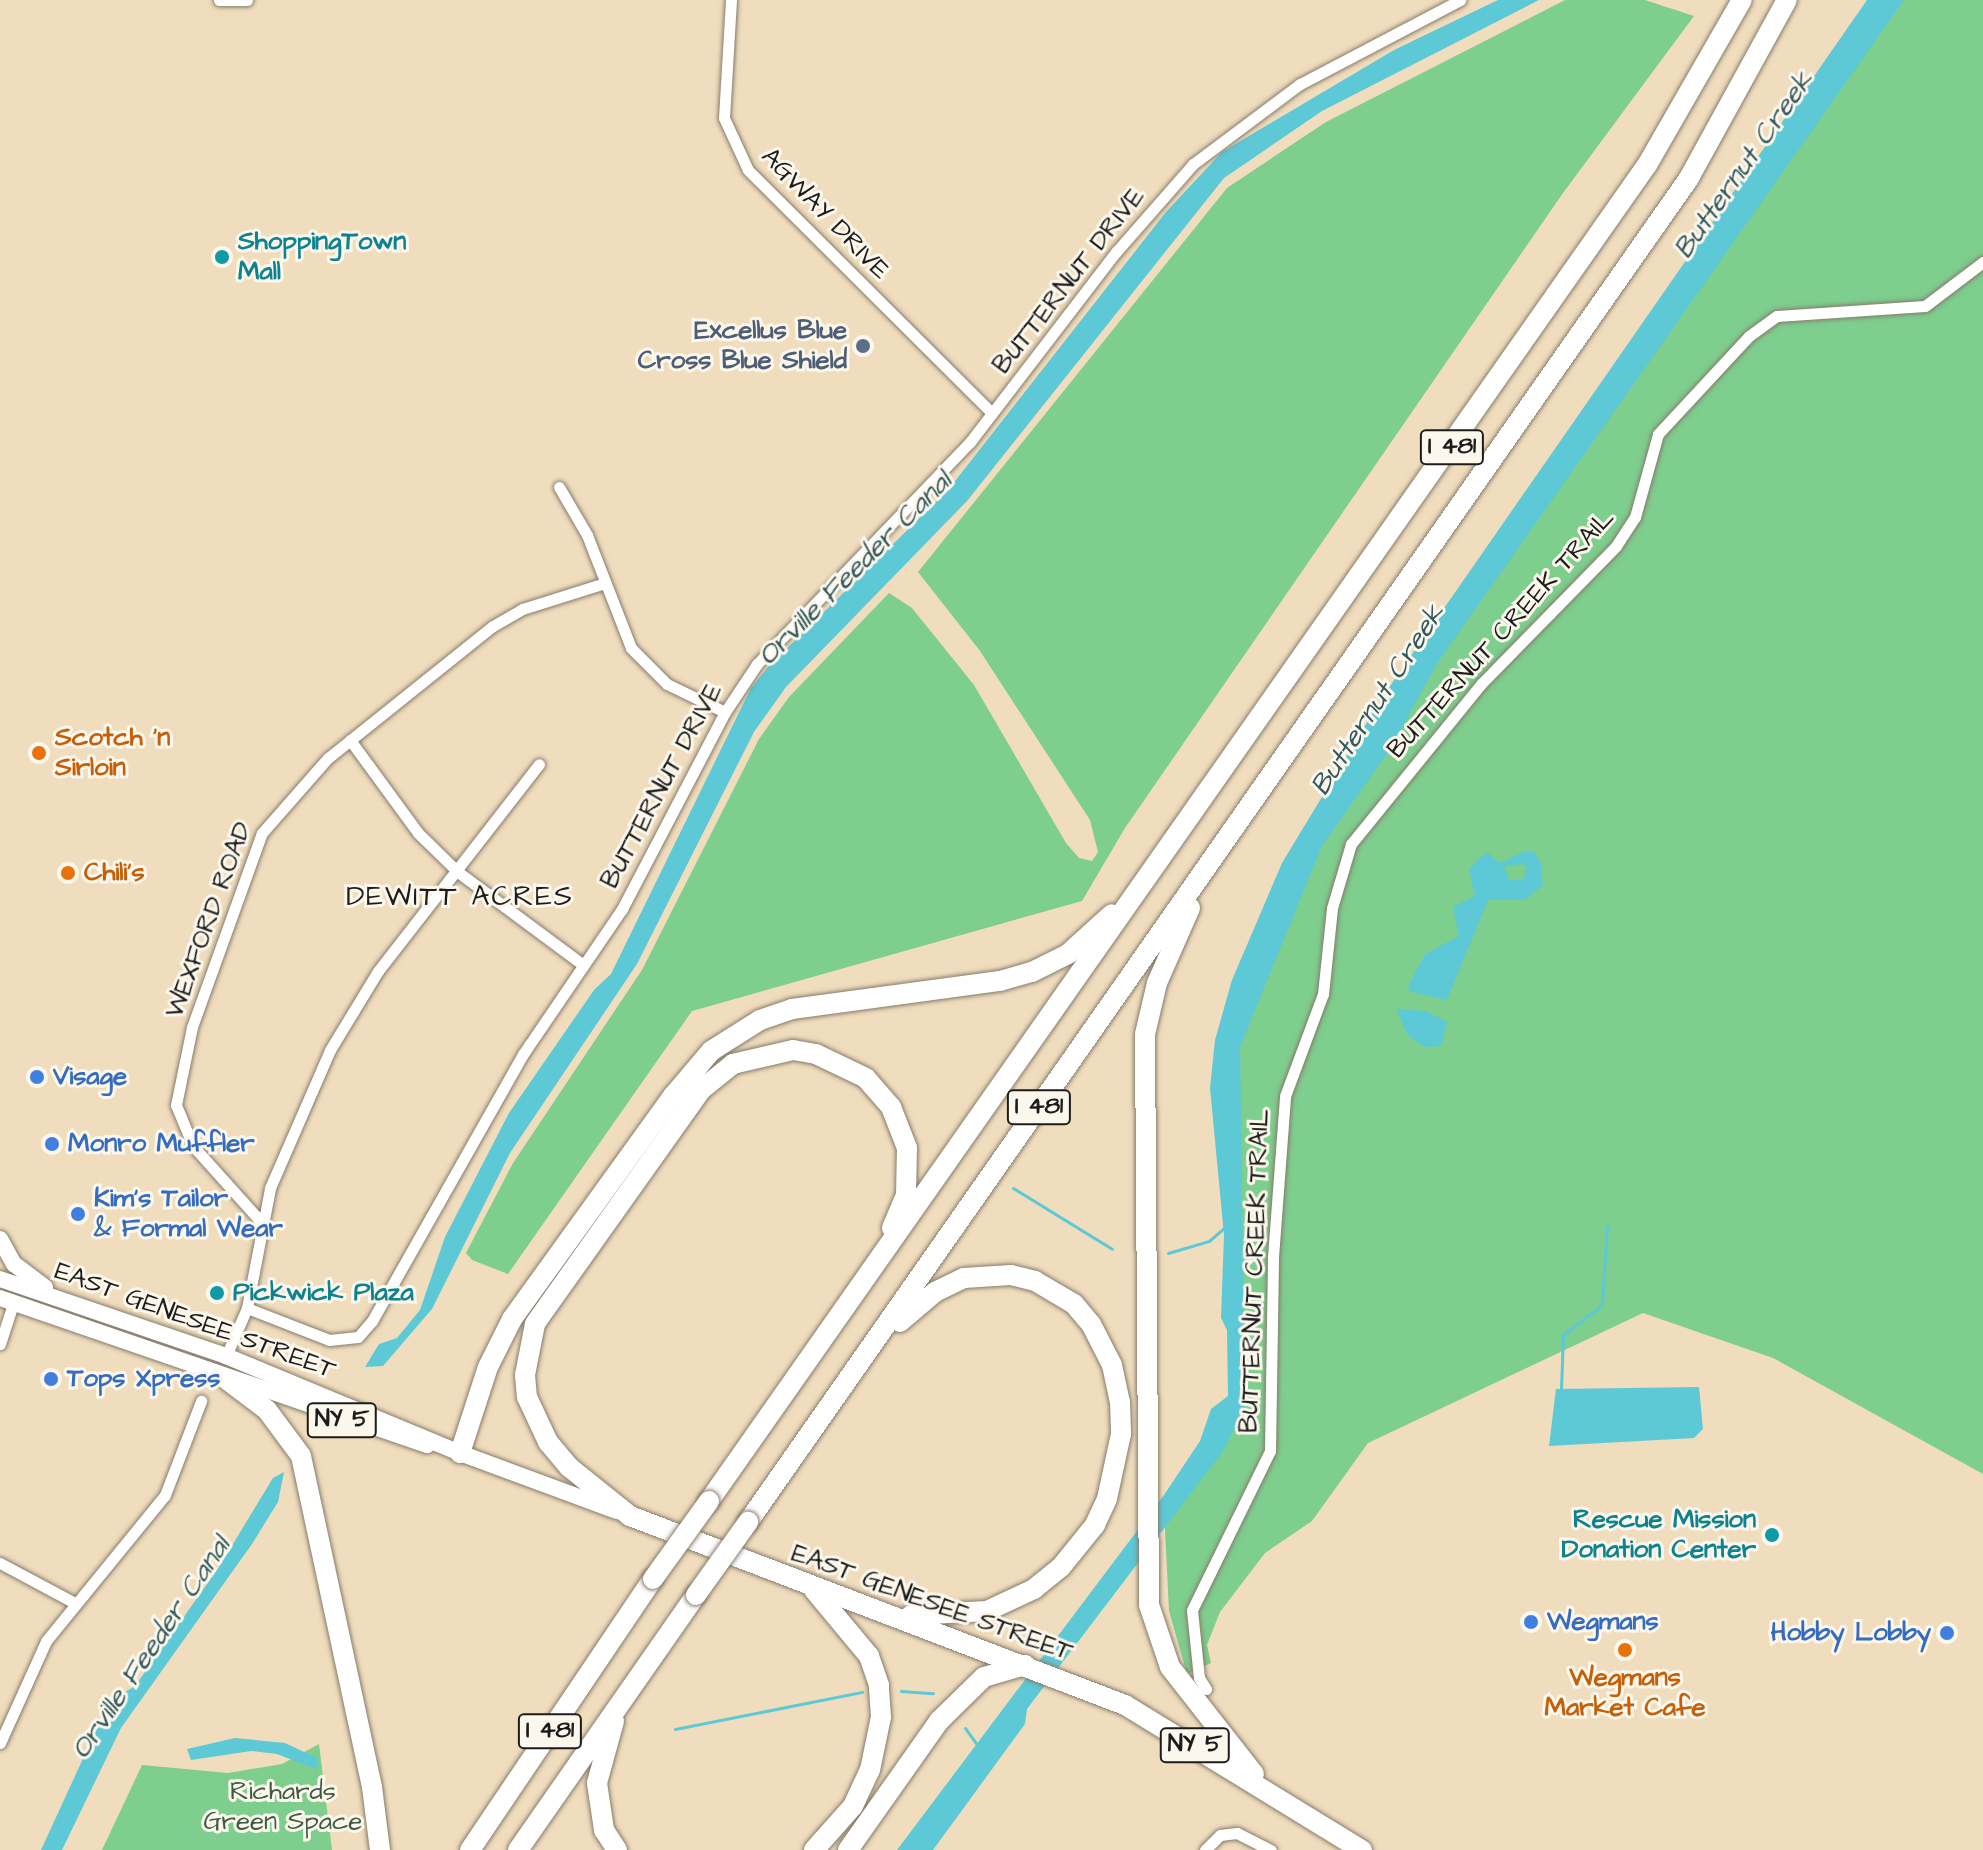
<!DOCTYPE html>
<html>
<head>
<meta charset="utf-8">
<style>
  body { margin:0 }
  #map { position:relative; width:1983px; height:1850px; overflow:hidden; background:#f0ddbd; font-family:"Architects Daughter",sans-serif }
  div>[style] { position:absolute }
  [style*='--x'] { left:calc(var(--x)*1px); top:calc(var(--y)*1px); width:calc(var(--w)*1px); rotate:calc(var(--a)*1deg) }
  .green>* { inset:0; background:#7ece8e }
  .water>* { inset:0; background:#5dc8d6 }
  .stream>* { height:3px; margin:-1.5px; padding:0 1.5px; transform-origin:1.5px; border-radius:1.5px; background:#5dc8d6 }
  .roads { filter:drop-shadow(0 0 2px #867c6c) drop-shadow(0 0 2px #867c6c) }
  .street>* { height:11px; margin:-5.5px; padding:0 5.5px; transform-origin:5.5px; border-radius:5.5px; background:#fff }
  .primary>* { height:16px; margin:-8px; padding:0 8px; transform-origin:8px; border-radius:8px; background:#fff }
  .highway>* { height:20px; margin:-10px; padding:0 10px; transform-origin:10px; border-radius:10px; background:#fff }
  .bridges { filter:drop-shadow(0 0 2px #867c6c) drop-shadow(0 0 2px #867c6c) }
  .highway-bridge>* { height:20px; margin:-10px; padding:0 10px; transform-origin:10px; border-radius:10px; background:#fff }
  .dots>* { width:22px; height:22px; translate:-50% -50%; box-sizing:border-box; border:4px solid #fbf7ec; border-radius:50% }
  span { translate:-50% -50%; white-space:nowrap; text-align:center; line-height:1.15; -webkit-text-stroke:6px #fbf7ec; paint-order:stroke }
  .shield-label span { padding:2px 6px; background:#fbf7ec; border:2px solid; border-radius:6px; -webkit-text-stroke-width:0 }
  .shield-label { font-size:24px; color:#1c1c1c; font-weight:700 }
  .street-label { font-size:26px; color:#1c1c1c }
  .culture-label { font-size:26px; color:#0d838f; font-weight:700 }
  .left { translate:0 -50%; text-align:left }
  .right { translate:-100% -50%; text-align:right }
  .service-label { font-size:26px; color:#4e5e75; font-weight:700 }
  .food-label { font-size:26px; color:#c56008; font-weight:700 }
  .shop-label { font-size:26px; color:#366cbe; font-weight:700 }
  .park-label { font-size:26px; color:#3e5a44 }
  .water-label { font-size:28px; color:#33585d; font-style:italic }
  .neighbourhood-label { font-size:28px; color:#1c1c1c; letter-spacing:2px }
</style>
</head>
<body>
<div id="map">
  <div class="green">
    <i style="clip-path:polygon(1565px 0,1645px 0,1694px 16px,1563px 193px,1125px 828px,1082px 901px,692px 1011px,508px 1274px,472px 1260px,466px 1253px,513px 1163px,642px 970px,759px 739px,789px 697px,889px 593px,912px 608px,974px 685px,1066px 843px,1079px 858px,1092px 861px,1098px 852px,1090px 820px,980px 651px,918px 572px,1227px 188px,1326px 122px)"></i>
    <i style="clip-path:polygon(1882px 0,1983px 0,1983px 1474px,1773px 1358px,1643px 1313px,1368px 1443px,1312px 1521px,1265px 1553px,1220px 1612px,1207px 1645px,1211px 1663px,1187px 1674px,1169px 1611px,1164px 1509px,1237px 1389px,1228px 1051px,1295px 870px)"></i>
    <i style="clip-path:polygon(319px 1744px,332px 1850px,102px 1850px,142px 1765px,228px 1773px,282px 1764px)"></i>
  </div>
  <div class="water">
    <i style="clip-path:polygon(1498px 0,1539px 0,1322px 111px,1224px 178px,967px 501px,786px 687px,754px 732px,637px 964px,510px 1153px,432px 1309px,383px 1366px,365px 1367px,379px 1344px,397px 1338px,420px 1310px,445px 1237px,509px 1113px,594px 990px,611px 974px,751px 688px,768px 667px,948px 490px,1166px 212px,1222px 152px,1394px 50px)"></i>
    <i style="clip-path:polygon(1867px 0,1904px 0,1438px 662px,1390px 749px,1322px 846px,1240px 1047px,1245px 1408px,1223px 1451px,1027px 1709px,1025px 1724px,933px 1850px,897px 1850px,1164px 1495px,1200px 1441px,1211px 1409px,1228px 1396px,1227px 1330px,1221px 1318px,1224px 1235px,1210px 1088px,1215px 1040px,1232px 980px,1282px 863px,1383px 696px)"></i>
    <i style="clip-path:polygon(evenodd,1524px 852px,1534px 852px,1541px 864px,1543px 885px,1525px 900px,1488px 900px,1447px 1000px,1411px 992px,1408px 987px,1425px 954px,1459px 936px,1453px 907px,1475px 896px,1469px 870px,1480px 857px,1488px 853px,1500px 863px,1524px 852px,1522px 864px,1527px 867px,1523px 880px,1509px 880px,1504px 866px,1522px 864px)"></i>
    <i style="clip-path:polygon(1396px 1009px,1426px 1011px,1447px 1022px,1441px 1046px,1425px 1047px,1408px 1036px)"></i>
    <i style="clip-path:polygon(1699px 1387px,1703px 1429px,1694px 1438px,1549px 1446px,1556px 1389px)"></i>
    <i style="clip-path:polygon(284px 1472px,278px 1502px,252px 1544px,121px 1728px,62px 1850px,41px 1850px,109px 1702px,135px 1686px,219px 1567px,273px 1478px)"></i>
    <i style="clip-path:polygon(235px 1738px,285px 1743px,319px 1759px,316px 1769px,277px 1754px,251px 1751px,191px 1760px,187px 1749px)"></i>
  </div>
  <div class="stream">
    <i style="--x:1013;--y:1188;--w:116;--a:31.6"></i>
    <i style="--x:1168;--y:1253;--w:43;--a:-16.3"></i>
    <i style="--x:1209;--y:1241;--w:21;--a:-41"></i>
    <i style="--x:1561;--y:1389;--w:54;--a:-87.9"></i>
    <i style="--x:1563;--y:1335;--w:49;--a:-37.6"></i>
    <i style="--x:1602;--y:1305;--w:79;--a:-86.4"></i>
    <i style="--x:901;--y:1691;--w:32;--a:4"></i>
    <i style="--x:965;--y:1728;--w:24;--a:54"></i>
    <i style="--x:675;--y:1729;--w:191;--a:-11.2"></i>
  </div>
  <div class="roads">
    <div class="street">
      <i style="--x:219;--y:0;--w:28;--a:0"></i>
      <i style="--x:731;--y:0;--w:118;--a:93.4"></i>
      <i style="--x:724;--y:118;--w:57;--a:65.2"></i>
      <i style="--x:748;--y:170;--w:344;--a:44.9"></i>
      <i style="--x:559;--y:487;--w:56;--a:59.7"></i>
      <i style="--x:587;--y:535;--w:121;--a:68.7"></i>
      <i style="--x:631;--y:648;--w:51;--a:45"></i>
      <i style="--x:667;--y:684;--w:64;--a:25.8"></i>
      <i style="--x:350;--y:740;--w:115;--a:53.8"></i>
      <i style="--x:418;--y:833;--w:56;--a:44.3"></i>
      <i style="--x:458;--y:872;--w:156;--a:36.6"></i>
      <i style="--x:263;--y:1224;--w:105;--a:-131.9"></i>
      <i style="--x:193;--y:1146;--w:44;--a:-112.5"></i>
      <i style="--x:176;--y:1105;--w:80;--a:-78.4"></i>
      <i style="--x:192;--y:1027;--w:206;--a:-70.2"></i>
      <i style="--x:262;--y:833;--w:100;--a:-48.7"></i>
      <i style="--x:328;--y:758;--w:211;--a:-38.7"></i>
      <i style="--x:493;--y:626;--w:34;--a:-30"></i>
      <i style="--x:522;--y:609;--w:84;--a:-17.4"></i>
      <i style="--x:247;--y:1308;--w:88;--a:21.3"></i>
      <i style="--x:329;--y:1340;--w:29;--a:-6"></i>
      <i style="--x:358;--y:1337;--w:21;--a:-49"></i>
      <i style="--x:372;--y:1321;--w:307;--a:-60.5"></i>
      <i style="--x:523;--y:1054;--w:176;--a:-55.7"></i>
      <i style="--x:622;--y:909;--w:222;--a:-62.4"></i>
      <i style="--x:725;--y:712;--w:58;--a:-56.3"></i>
      <i style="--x:757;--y:664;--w:308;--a:-46.2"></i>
      <i style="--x:970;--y:442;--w:240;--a:-52.5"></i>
      <i style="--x:1116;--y:252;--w:117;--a:-48.8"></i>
      <i style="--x:1193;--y:164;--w:134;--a:-36.8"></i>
      <i style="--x:1300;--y:84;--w:181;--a:-27.7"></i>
      <i style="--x:0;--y:1344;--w:42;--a:-72"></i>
      <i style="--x:226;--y:1356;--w:52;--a:-66.4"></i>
      <i style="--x:247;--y:1308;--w:122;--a:-79.1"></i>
      <i style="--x:270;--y:1188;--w:150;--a:-66.5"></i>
      <i style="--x:330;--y:1050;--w:92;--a:-58.7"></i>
      <i style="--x:378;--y:971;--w:262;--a:-52.1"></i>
      <i style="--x:0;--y:1563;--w:83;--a:28.1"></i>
      <i style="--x:1206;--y:1689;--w:13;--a:-122"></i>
      <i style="--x:1199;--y:1678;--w:68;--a:-95.9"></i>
      <i style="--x:1192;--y:1610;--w:177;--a:-63.9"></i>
      <i style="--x:1270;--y:1451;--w:194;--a:-89.1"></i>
      <i style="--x:1273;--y:1257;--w:161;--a:-85.7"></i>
      <i style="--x:1285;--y:1096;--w:109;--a:-69.6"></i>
      <i style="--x:1323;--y:994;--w:86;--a:-84"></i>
      <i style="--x:1332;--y:908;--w:67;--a:-73.5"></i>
      <i style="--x:1351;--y:844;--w:206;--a:-50.9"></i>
      <i style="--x:1481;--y:684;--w:193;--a:-45.6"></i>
      <i style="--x:1616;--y:546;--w:35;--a:-57"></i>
      <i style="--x:1635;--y:517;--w:86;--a:-74.5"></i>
      <i style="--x:1658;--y:434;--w:134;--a:-47.1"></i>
      <i style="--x:1749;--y:336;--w:34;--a:-36"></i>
      <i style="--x:1777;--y:316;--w:148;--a:-3.9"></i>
      <i style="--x:1925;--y:306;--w:73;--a:-37.2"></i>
      <i style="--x:0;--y:1743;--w:112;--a:-65.7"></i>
      <i style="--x:46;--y:1641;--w:188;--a:-50.8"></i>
      <i style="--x:165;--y:1495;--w:101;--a:-69"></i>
      <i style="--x:1205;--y:1850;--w:21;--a:-45"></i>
      <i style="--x:1220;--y:1835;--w:17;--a:-7"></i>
      <i style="--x:1237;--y:1833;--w:38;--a:27"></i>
    </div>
    <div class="primary">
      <i style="--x:0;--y:1239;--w:29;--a:61"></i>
      <i style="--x:14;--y:1264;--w:39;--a:37"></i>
      <i style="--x:0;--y:1279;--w:239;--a:18.8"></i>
      <i style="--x:226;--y:1356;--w:253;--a:22.5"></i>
      <i style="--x:460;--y:1453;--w:167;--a:20.3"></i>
      <i style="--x:0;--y:1298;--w:452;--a:19"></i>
    </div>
    <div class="highway">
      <i style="--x:1190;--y:908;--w:82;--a:113.7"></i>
      <i style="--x:1157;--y:983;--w:52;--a:103.2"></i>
      <i style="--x:1145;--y:1034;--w:571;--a:89.6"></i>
      <i style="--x:1149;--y:1605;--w:65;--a:71.3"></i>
      <i style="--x:1170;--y:1667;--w:136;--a:51.9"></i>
      <i style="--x:892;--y:1228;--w:36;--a:-67"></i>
      <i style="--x:906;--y:1195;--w:47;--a:-88.8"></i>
      <i style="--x:907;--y:1148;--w:44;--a:-111.3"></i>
      <i style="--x:891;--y:1107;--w:38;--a:-131"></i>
      <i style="--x:866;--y:1078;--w:55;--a:-154.4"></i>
      <i style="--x:816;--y:1054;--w:23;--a:-170"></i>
      <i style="--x:793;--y:1050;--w:62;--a:166.9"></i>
      <i style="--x:733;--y:1064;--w:41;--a:140.9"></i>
      <i style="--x:701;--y:1090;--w:287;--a:125.4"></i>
      <i style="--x:535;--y:1324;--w:52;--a:101.1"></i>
      <i style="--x:525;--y:1375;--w:22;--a:85"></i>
      <i style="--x:527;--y:1397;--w:50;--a:65"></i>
      <i style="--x:548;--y:1442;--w:33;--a:50"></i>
      <i style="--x:569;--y:1467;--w:78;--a:38.8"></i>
      <i style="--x:630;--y:1516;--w:530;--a:20.9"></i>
      <i style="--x:1125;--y:1705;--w:278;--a:31.5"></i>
      <i style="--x:900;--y:1322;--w:46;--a:-40.6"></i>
      <i style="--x:935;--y:1292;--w:32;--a:-26"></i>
      <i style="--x:964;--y:1278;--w:47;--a:-3.7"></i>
      <i style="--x:1011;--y:1275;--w:25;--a:14"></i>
      <i style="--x:1035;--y:1281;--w:45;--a:30.5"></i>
      <i style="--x:1074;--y:1304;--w:26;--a:50"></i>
      <i style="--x:1091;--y:1324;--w:46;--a:62.9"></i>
      <i style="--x:1112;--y:1365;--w:38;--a:78"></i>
      <i style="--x:1120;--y:1402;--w:32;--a:88"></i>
      <i style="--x:1121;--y:1434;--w:66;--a:102.2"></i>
      <i style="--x:1107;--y:1499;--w:29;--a:115"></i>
      <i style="--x:1095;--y:1525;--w:54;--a:129"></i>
      <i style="--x:1061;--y:1567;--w:35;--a:141"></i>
      <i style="--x:1034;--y:1589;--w:52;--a:154.9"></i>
      <i style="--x:987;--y:1611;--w:76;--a:177"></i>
      <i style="--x:226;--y:1379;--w:51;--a:37.1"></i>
      <i style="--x:267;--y:1410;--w:57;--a:53.5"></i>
      <i style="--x:301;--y:1456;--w:339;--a:77.9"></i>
      <i style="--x:372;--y:1787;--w:64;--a:82.8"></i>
      <i style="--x:460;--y:1453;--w:90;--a:-72"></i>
      <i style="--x:488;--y:1367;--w:54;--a:-63.4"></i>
      <i style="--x:512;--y:1319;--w:275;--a:-54.2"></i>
      <i style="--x:673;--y:1096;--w:59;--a:-49.8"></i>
      <i style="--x:711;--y:1051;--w:58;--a:-32.3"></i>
      <i style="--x:760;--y:1020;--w:34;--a:-19"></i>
      <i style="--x:792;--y:1009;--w:210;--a:-7.7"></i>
      <i style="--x:1000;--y:981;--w:33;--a:-16"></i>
      <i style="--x:1032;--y:972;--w:40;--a:-26.6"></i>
      <i style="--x:1068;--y:954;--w:59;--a:-42.3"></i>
      <i style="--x:709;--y:1501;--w:1632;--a:-54.93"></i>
      <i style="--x:1647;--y:165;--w:190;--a:-60.1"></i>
      <i style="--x:748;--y:1522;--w:1641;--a:-55"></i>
      <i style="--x:1689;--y:178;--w:203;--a:-61.2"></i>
      <i style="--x:614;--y:1721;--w:64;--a:105.3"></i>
      <i style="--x:597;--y:1783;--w:48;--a:81.5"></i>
      <i style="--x:604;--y:1830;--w:24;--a:57"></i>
      <i style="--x:470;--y:1850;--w:327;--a:-56"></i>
      <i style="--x:518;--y:1850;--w:311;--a:-55.1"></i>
      <i style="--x:814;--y:1850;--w:59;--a:-48.4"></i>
      <i style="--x:853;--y:1806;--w:40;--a:-65"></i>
      <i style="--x:870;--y:1770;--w:54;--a:-78.3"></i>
      <i style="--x:881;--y:1717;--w:32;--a:-94"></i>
      <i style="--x:879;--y:1685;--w:31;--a:-109"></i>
      <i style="--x:869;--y:1656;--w:86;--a:-129.8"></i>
      <i style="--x:848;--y:1850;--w:158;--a:-54.8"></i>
      <i style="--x:939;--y:1721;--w:63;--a:-44.4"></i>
      <i style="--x:984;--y:1677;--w:43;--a:-16.3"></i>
    </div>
  </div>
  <div class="bridges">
    <div class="highway-bridge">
      <i style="--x:653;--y:1579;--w:96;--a:-54.3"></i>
      <i style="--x:696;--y:1595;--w:90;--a:-54.5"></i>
    </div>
  </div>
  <div class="dots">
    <i style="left:222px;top:257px;background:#0f9aa8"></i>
    <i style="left:863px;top:346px;background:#5c6f8a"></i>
    <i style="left:39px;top:753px;background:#e8710a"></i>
    <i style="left:68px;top:873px;background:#e8710a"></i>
    <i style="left:37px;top:1077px;background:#3f7fe0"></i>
    <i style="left:52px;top:1144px;background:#3f7fe0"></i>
    <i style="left:78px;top:1214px;background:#3f7fe0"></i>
    <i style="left:217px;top:1293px;background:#0f9aa8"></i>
    <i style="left:51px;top:1379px;background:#3f7fe0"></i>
    <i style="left:1772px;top:1535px;background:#0f9aa8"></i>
    <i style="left:1531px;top:1622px;background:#3f7fe0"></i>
    <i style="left:1947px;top:1633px;background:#3f7fe0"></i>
    <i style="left:1625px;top:1650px;background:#e8710a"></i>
  </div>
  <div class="shield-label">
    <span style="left:1452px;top:447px">I 481</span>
    <span style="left:1039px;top:1107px">I 481</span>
    <span style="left:342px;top:1420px">NY 5</span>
    <span style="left:550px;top:1731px">I 481</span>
    <span style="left:1195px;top:1745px">NY 5</span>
  </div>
  <div class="street-label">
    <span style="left:825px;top:214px;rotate:46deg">AGWAY DRIVE</span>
    <span style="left:1069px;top:281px;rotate:-52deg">BUTTERNUT DRIVE</span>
    <span style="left:1501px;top:634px;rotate:-48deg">BUTTERNUT CREEK TRAIL</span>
    <span style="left:662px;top:786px;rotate:-62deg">BUTTERNUT DRIVE</span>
    <span style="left:209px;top:920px;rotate:-70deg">WEXFORD ROAD</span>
    <span style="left:1255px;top:1271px;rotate:-88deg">BUTTERNUT CREEK TRAIL</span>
    <span style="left:195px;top:1321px;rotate:20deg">EAST GENESEE STREET</span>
    <span style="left:932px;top:1603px;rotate:20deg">EAST GENESEE STREET</span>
  </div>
  <div class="culture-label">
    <span class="left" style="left:238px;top:257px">ShoppingTown<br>Mall</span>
    <span class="left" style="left:233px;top:1293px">Pickwick Plaza</span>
    <span class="right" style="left:1756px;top:1535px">Rescue Mission<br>Donation Center</span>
  </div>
  <div class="service-label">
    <span class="right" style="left:847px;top:346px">Excellus Blue<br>Cross Blue Shield</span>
  </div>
  <div class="food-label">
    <span class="left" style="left:55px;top:753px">Scotch 'n<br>Sirloin</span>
    <span class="left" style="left:84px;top:873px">Chili's</span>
    <span style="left:1625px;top:1693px">Wegmans<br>Market Cafe</span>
  </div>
  <div class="shop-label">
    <span class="left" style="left:53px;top:1077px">Visage</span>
    <span class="left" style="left:68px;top:1144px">Monro Muffler</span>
    <span class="left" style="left:94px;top:1214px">Kim's Tailor<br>&amp; Formal Wear</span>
    <span class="left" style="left:67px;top:1379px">Tops Xpress</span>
    <span class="left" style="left:1547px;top:1622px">Wegmans</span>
    <span class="right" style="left:1931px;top:1633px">Hobby Lobby</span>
  </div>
  <div class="park-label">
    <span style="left:283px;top:1807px">Richards<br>Green Space</span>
  </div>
  <div class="water-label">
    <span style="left:1744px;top:165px;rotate:-55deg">Butternut Creek</span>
    <span style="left:855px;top:569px;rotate:-45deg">Orville Feeder Canal</span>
    <span style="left:1378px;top:700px;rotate:-57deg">Butternut Creek</span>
    <span style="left:151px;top:1648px;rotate:-56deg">Orville Feeder Canal</span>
  </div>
  <div class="neighbourhood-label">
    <span style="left:460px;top:897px">DEWITT ACRES</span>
  </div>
</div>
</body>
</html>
